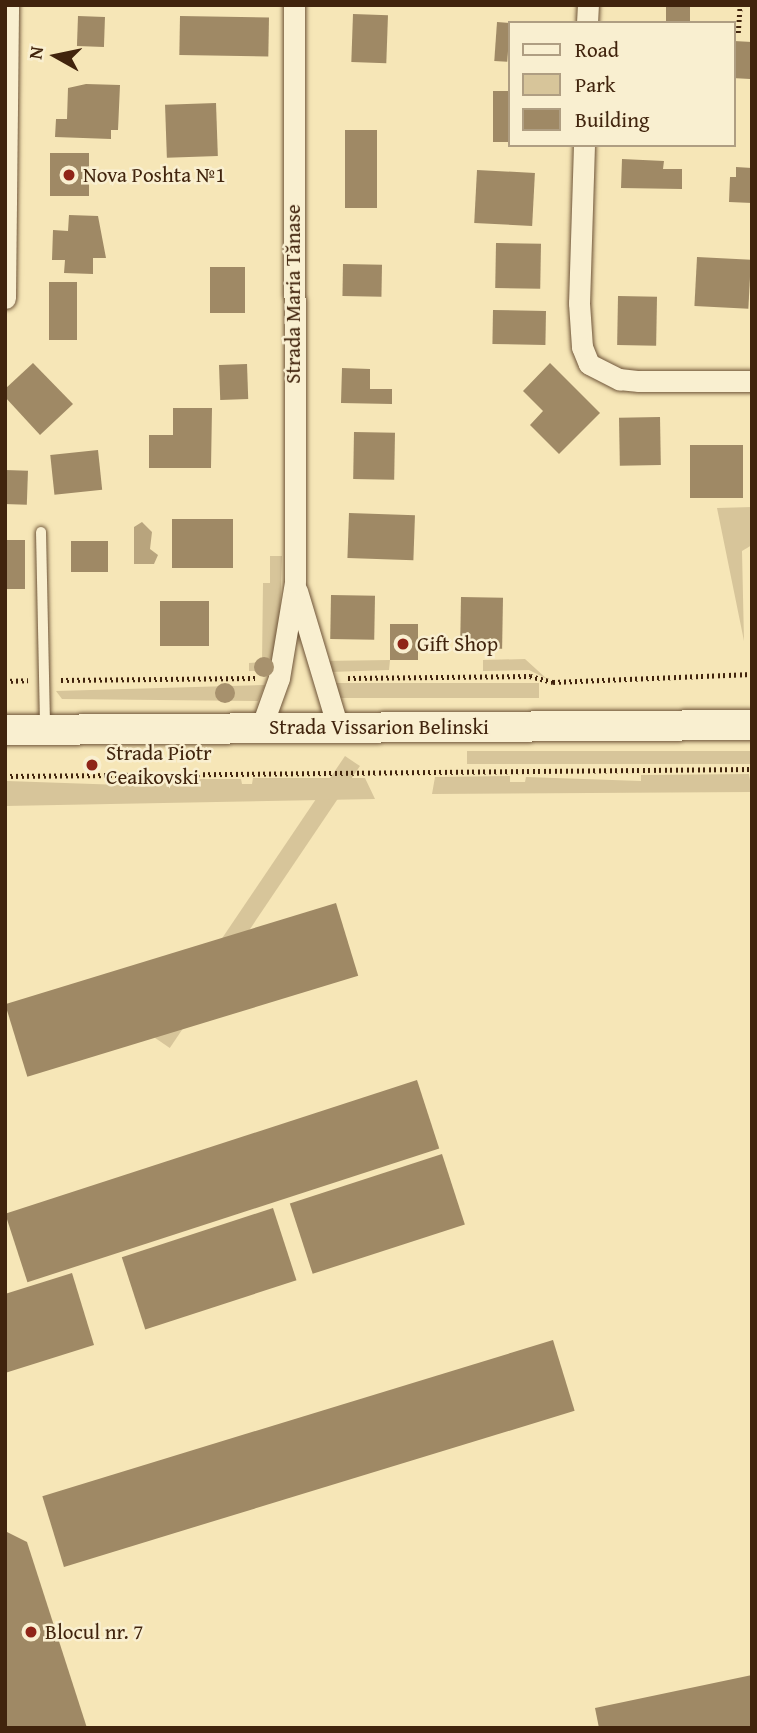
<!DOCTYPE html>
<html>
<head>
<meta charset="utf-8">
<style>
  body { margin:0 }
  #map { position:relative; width:757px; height:1733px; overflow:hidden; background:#f6e6b7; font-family:"Gentium Book Plus",serif }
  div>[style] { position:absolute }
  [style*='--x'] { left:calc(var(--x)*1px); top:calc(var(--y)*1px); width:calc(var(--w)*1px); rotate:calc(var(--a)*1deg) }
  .green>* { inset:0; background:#d7c59a; transform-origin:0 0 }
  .water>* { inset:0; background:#b8a47d }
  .building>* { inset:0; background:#9f8965; transform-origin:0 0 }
  .path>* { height:4.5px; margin-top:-2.25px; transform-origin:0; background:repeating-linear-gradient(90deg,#41240d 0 2px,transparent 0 5.5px) }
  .roads { filter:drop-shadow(0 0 2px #6e5438) drop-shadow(0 0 2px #6e5438) }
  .service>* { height:10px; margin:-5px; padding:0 5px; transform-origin:5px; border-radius:5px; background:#f9efd0 }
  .minor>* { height:21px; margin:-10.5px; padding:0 10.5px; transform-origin:10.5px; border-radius:10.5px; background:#f9efd0 }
  .secondary>* { height:30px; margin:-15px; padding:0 15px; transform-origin:15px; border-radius:15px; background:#f9efd0 }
  .trees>* { width:20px; height:20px; margin:-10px; border-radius:50%; background:#a7916d }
  .dots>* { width:19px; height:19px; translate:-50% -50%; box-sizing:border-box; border:4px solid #f9efd0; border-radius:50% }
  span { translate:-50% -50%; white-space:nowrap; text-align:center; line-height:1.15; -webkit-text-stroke:5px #f9efd0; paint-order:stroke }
  .poi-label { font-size:21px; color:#41240d }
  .left { translate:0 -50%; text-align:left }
  .street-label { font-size:21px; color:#41240d }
  .frame { position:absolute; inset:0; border:7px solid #41240d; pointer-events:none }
  .legend { position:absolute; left:508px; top:21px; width:228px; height:126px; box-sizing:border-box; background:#f9efd0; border:2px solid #af9e82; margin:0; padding:9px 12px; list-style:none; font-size:21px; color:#41240d }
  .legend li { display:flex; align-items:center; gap:14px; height:35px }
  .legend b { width:35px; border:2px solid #af9e82 }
  .north { position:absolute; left:21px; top:21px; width:70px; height:70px; -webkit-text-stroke:5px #f9efd0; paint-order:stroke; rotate:279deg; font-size:19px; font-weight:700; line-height:28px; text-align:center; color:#41240d }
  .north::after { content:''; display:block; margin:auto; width:24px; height:32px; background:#41240d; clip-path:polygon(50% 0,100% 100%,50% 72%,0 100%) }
</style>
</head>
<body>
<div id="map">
  <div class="green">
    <i style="clip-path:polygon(752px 507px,752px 545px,742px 551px,744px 641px,717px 508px)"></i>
    <i style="clip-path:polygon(270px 556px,282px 556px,279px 642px,271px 670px,249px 671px,249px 663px,262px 662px,263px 583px,270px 583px)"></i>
    <i style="clip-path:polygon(525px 659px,547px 679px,529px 670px,483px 671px,483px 660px)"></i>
    <i style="clip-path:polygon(390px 660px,389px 670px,330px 672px,321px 661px)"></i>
    <i style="left:539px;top:683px;width:15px;height:206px;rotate:90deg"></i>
    <i style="clip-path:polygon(265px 685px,258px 701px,62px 699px,56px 691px)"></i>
    <i style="left:752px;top:751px;width:13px;height:285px;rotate:90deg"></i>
    <i style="left:345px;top:756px;width:18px;height:340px;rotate:34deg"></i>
    <i style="clip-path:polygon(749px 774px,752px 792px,432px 794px,435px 777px,510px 776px,510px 782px,525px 782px,526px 777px,641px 781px,641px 775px)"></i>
    <i style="clip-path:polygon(253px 778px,365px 778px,375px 799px,5px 806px,7px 781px,122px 785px,122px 779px,241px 779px,242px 784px,252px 784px)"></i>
  </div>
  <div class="water">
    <i style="clip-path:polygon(142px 522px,152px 532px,150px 549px,158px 555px,154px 564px,134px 564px,134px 527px)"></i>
  </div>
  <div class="building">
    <i style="left:666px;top:5px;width:24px;height:18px"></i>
    <i style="left:353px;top:14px;width:35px;height:48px;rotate:2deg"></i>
    <i style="left:78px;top:16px;width:27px;height:30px;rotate:2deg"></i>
    <i style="left:180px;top:16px;width:89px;height:39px;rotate:1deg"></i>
    <i style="left:497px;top:22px;width:13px;height:39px;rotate:4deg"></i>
    <i style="left:734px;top:41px;width:18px;height:37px;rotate:3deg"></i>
    <i style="clip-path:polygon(86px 84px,120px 85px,118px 130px,111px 130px,111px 139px,55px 137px,56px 119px,67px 119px,68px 88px)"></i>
    <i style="left:493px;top:91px;width:17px;height:51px"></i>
    <i style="left:216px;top:103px;width:53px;height:51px;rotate:88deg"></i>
    <i style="left:345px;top:130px;width:32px;height:78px"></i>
    <i style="left:50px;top:153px;width:39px;height:43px"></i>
    <i style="clip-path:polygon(622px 159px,664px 161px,663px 169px,682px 169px,682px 189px,621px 188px)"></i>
    <i style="clip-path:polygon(736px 167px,752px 168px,752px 203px,729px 202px,730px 177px,736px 177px)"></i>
    <i style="left:477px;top:170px;width:58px;height:53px;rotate:3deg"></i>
    <i style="clip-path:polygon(69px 215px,98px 216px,106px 258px,93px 258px,93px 274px,64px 273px,65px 260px,52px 260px,53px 230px,68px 231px)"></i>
    <i style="left:496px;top:243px;width:45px;height:45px;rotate:1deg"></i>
    <i style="left:697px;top:257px;width:54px;height:49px;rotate:3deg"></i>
    <i style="left:343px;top:264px;width:39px;height:32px;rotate:1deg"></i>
    <i style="left:210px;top:267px;width:35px;height:46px"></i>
    <i style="left:49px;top:282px;width:28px;height:58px"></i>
    <i style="left:618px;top:296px;width:39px;height:49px;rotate:1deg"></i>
    <i style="left:493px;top:310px;width:53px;height:34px;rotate:1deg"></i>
    <i style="clip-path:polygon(33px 363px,73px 404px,40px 435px,5px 397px,5px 389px)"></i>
    <i style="clip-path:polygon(550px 363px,600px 413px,559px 454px,530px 425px,543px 411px,523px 391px)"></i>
    <i style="left:247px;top:364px;width:35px;height:28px;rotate:88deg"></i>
    <i style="clip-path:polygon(342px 368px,370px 369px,370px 389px,392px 389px,392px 404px,341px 403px)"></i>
    <i style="clip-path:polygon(173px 408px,212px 408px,211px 468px,149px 468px,149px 435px,173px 435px)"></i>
    <i style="left:660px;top:417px;width:48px;height:41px;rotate:89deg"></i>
    <i style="left:354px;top:432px;width:41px;height:47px;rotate:1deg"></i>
    <i style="left:743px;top:445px;width:53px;height:53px;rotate:90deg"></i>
    <i style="left:98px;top:450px;width:40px;height:48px;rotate:84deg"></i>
    <i style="left:5px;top:470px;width:23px;height:34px;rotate:2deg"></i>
    <i style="left:349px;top:513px;width:66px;height:45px;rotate:2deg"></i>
    <i style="left:233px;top:519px;width:49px;height:61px;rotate:90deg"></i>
    <i style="left:5px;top:540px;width:20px;height:49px"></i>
    <i style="left:71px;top:541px;width:37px;height:31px"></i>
    <i style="left:331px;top:595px;width:44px;height:44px;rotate:1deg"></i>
    <i style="left:461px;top:597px;width:42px;height:51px;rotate:1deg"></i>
    <i style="left:160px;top:601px;width:49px;height:45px"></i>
    <i style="left:390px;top:624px;width:28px;height:36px"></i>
    <i style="left:336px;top:903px;width:76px;height:346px;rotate:73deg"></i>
    <i style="left:417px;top:1080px;width:72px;height:433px;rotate:72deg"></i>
    <i style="left:442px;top:1154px;width:74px;height:160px;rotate:72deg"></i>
    <i style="left:273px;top:1208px;width:76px;height:159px;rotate:72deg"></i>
    <i style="clip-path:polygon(72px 1273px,94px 1345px,5px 1373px,5px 1294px)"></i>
    <i style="left:553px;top:1340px;width:74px;height:534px;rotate:73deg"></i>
    <i style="clip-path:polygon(5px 1531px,27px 1542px,87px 1728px,5px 1728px)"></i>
    <i style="clip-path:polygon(752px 1675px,752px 1728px,599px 1728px,595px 1708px)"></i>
  </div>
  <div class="path">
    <i style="--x:738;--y:33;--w:28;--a:-86"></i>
    <i style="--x:750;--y:623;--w:2;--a:0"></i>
    <i style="--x:348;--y:678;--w:182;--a:-0.6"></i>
    <i style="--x:530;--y:676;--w:24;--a:15"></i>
    <i style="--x:553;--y:682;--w:199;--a:-2.3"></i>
    <i style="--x:61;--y:680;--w:194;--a:-0.6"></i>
    <i style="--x:5;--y:681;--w:23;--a:-2"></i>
    <i style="--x:5;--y:776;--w:747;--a:-0.54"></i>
  </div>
  <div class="roads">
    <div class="service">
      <i style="--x:41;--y:532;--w:195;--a:88.8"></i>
    </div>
    <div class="minor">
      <i style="--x:587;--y:23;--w:18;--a:-87"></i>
      <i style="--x:584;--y:145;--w:158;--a:91.8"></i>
      <i style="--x:579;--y:303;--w:44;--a:86.1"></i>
      <i style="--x:582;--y:347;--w:18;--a:68"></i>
      <i style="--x:589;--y:364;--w:34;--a:27"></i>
      <i style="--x:619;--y:379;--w:20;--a:6"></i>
      <i style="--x:639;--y:381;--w:113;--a:0"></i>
      <i style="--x:5;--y:298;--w:293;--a:-89.4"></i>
      <i style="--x:297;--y:591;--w:143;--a:73.3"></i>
      <i style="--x:261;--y:728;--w:53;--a:-70.2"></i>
      <i style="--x:279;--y:678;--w:97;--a:-80.5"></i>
      <i style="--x:295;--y:582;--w:577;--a:-90.1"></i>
    </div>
    <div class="secondary">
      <i style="--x:5;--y:730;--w:747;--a:-0.38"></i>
    </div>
  </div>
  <div class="trees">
    <i style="left:264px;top:667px"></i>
    <i style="left:225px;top:693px"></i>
  </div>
  <div class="dots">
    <i style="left:69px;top:175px;background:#8f2418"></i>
    <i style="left:403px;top:644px;background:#8f2418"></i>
    <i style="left:92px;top:765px;background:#8f2418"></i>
    <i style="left:31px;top:1632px;background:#8f2418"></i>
  </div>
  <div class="poi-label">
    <span class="left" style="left:83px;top:175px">Nova Poshta №1</span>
    <span class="left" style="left:417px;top:644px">Gift Shop</span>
    <span class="left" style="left:106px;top:765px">Strada Piotr<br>Ceaikovski</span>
    <span class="left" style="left:45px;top:1632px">Blocul nr. 7</span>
  </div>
  <div class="street-label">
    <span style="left:293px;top:294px;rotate:-90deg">Strada Maria Tănase</span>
    <span style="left:379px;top:727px">Strada Vissarion Belinski</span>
  </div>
  <div class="frame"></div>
  <ul class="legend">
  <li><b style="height:9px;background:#f9efd0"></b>Road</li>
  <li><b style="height:19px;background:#d7c59a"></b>Park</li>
  <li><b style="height:19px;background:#9f8965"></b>Building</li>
  </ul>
  <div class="north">N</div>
</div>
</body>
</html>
